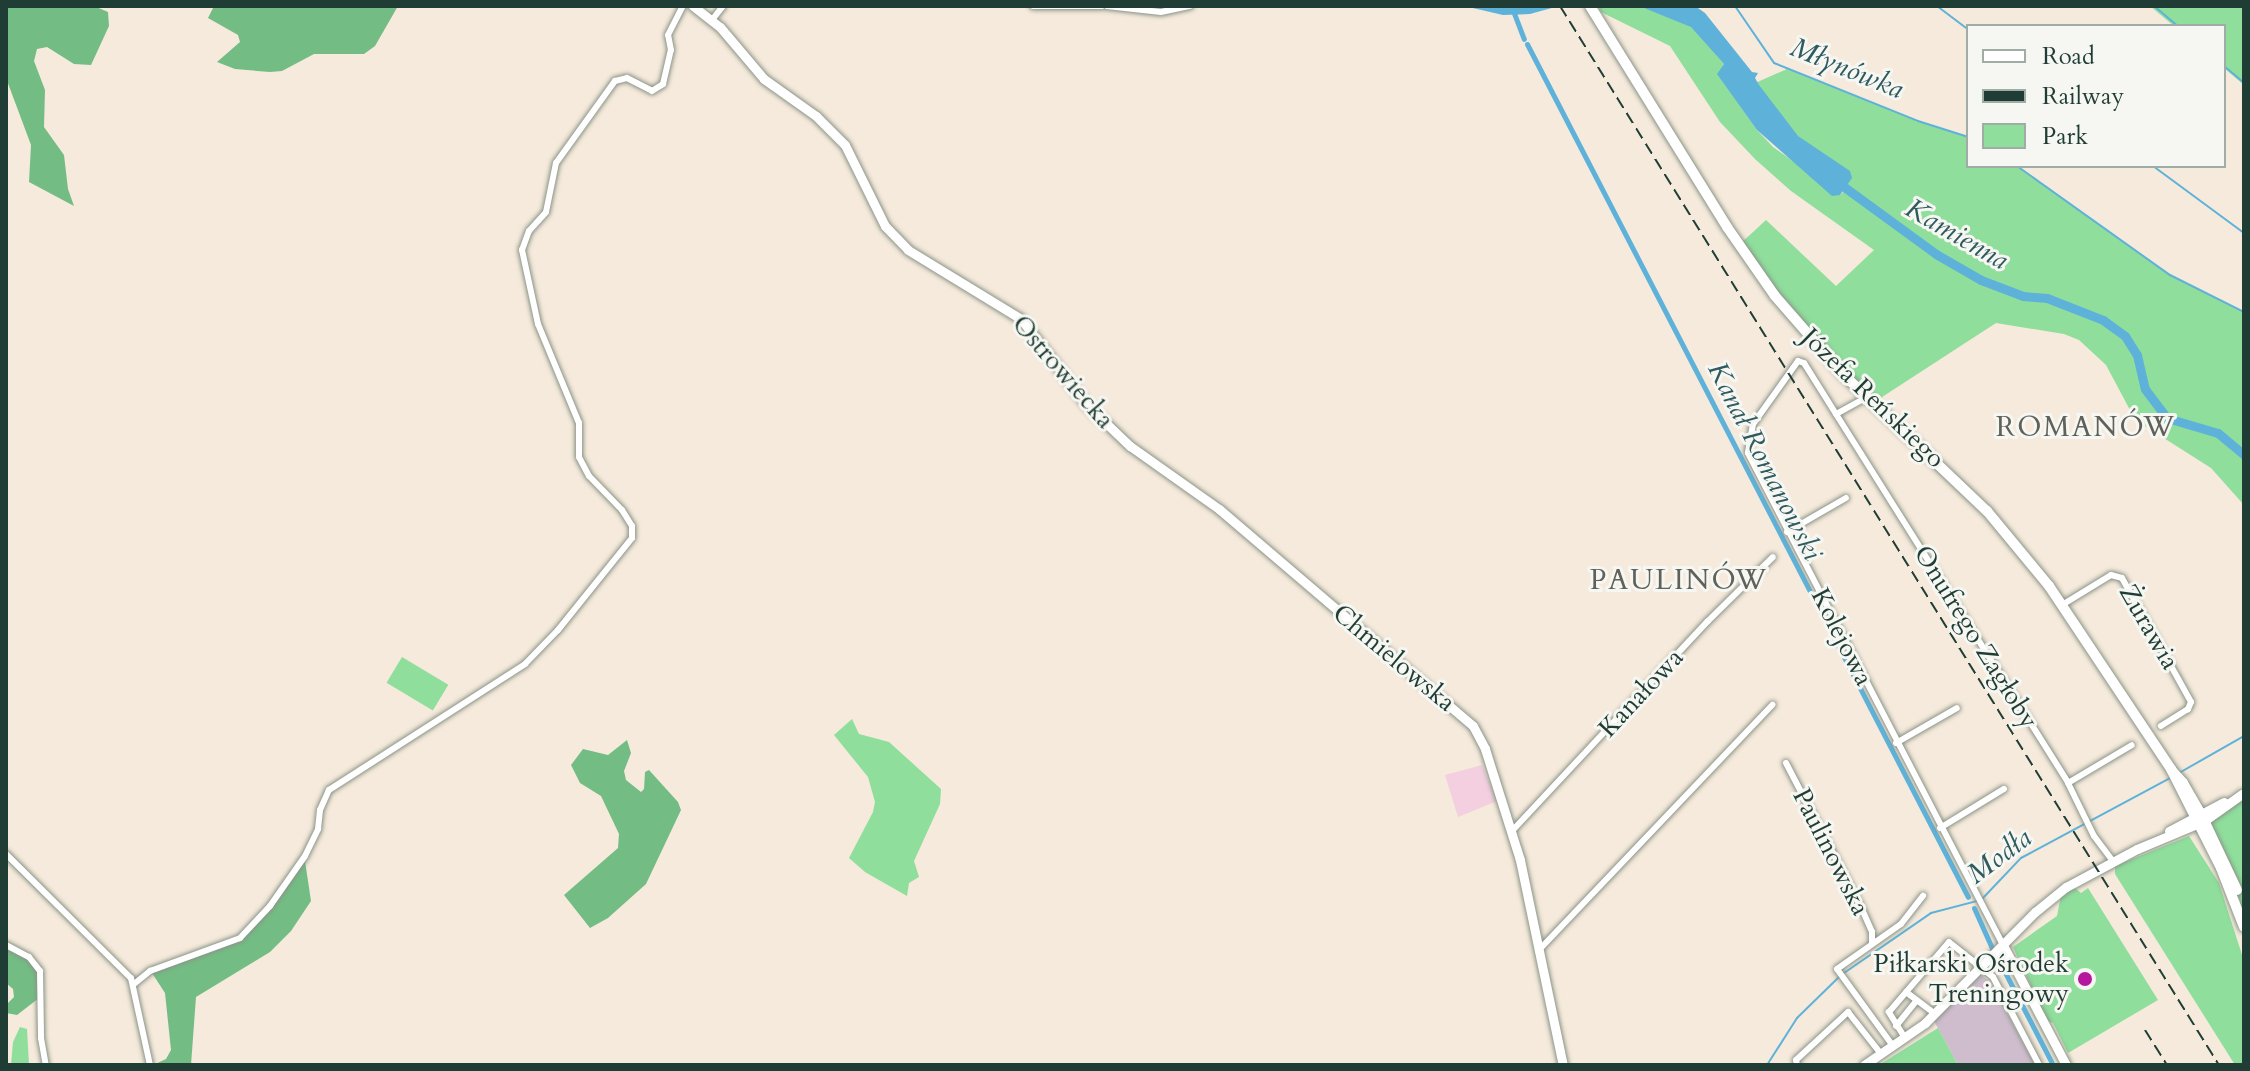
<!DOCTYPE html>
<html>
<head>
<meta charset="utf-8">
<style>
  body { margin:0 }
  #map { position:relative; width:2250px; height:1071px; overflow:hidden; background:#f5eadb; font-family:Cardo,serif }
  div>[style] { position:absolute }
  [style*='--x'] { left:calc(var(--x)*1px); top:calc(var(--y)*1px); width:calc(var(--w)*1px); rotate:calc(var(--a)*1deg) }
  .built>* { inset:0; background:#f3cfdf }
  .industrial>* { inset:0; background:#cfbdce }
  .green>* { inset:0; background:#8fde9c; transform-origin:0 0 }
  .forest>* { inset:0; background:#73bd84 }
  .water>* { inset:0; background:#5eb2da }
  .stream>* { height:2px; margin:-1px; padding:0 1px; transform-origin:1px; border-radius:1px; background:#5eb2da }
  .canal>* { height:5px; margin:-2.5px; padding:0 2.5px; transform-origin:2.5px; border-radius:2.5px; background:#5eb2da }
  .river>* { height:9px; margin:-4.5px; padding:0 4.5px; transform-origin:4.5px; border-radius:4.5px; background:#5eb2da }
  .roads { filter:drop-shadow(0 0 2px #8a9488) drop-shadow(0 0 2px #8a9488) }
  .street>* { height:6px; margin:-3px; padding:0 3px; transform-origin:3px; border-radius:3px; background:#fff }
  .secondary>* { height:9px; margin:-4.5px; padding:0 4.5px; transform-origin:4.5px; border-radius:4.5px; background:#fff }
  .primary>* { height:10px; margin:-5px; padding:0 5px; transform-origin:5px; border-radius:5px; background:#fff }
  .rail>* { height:2px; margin-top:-1px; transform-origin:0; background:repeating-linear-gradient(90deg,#1f3d34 0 12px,transparent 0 18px) }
  .dots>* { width:22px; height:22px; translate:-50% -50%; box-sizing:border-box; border:4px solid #f6f6f2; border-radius:50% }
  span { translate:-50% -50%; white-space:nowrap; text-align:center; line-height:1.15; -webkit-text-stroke:6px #f6f6f2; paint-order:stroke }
  .street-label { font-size:26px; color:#1f3d34 }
  .poi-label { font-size:26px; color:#1f3d34 }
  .right { translate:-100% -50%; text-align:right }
  .water-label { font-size:28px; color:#2f5a5e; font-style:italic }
  .neighbourhood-label { font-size:28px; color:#60625a; letter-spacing:2px }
  .frame { position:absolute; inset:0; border:8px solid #1f3d34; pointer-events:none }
  .legend { position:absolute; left:1966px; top:24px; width:260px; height:144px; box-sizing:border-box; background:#f6f6f2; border:2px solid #a0aca6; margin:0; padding:10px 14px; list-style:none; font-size:24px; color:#1f3d34 }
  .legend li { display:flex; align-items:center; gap:16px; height:40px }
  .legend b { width:40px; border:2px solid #a0aca6 }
</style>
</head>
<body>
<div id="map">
  <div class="built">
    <i style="clip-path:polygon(1482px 765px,1497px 801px,1458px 817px,1445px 775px)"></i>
  </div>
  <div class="industrial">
    <i style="clip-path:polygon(1980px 974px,1991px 983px,2035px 1065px,1958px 1065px,1934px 1021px)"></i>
  </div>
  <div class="green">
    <i style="clip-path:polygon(1598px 6px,1639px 6px,1691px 26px,1724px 64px,1718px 74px,1757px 130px,1773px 147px,1840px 195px,1846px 189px,1794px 152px,1744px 88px,1787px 69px,1918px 121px,1968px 137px,1968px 166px,2017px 166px,2170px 275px,2244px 312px,2244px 505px,2211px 468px,2145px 426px,2130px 410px,2106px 365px,2079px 340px,2064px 334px,1996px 323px,1879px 399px,1867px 397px,1739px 245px,1766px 220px,1836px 286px,1874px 250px,1791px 191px,1755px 159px,1720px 122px,1670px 46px,1601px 12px)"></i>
    <i style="clip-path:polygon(2150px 6px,2244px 6px,2244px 85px,2224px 68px,2224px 26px,2174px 26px)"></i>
    <i style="left:402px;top:657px;width:54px;height:30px;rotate:31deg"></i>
    <i style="clip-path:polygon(852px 719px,859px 734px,889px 742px,941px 789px,940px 804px,914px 861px,919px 877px,909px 883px,907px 896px,865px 872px,849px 858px,873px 812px,875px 802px,868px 777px,834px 735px)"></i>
    <i style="clip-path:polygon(2244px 797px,2244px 916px,2232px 874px,2204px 821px)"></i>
    <i style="clip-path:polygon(2189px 836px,2219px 883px,2244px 961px,2244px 1065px,2235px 1065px,2115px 874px,2115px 866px)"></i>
    <i style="clip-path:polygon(2074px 887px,2081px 893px,2088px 888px,2158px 1000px,2068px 1053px,2053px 1023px,2047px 1021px,2013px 947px,2057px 916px,2061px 895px)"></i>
    <i style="clip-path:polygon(20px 1027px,27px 1029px,29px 1065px,11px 1065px,13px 1042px)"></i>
    <i style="clip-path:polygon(1938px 1028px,1958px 1065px,1879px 1065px)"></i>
  </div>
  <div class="forest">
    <i style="clip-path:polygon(6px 6px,94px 6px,108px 12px,109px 26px,91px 65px,74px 64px,47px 47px,37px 49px,34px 61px,45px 90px,44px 127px,64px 155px,68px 189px,74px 206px,29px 182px,31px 145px,6px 78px)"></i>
    <i style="clip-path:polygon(214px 6px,398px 6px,375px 46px,364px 54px,314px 54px,282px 71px,270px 72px,235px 69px,217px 62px,240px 42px,238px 35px,208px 18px)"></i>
    <i style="clip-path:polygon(627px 740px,631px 753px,624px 771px,626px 780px,641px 792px,644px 789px,645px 772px,649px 770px,678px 802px,681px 810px,646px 884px,608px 918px,590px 928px,564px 895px,618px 848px,619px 834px,601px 796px,580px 783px,571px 765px,583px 749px,608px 755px)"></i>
    <i style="clip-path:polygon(305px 861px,311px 901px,291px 931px,270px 952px,196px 997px,191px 1065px,153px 1065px,166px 1059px,171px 1050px,165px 993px,152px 973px,241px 941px)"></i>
    <i style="clip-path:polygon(6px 947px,28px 959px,40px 975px,39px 998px,17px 1015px,6px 1013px,6px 1005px,14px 997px,13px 989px,6px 983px)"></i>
  </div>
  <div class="water">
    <i style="clip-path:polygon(1464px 6px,1559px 6px,1530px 14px,1503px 15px)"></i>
    <i style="clip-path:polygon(1639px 6px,1695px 6px,1705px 13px,1752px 72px,1758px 73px,1755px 78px,1759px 85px,1798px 136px,1850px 171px,1852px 178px,1840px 195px,1832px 196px,1757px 130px,1717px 74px,1724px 64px,1691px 27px)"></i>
  </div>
  <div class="stream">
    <i style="--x:1735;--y:6;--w:69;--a:55.6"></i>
    <i style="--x:1774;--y:63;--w:155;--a:21.9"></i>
    <i style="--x:1918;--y:121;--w:52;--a:17.7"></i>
    <i style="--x:1937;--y:6;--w:39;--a:37"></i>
    <i style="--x:2154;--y:6;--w:31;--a:40"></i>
    <i style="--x:2224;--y:66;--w:26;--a:40"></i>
    <i style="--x:2017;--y:166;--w:188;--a:35.5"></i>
    <i style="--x:2170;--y:275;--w:83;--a:26.6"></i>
    <i style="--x:2153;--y:166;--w:113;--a:36.4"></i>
    <i style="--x:2179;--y:773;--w:75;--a:-29.6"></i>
    <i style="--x:1983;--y:898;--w:55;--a:-46.5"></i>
    <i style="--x:2021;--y:858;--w:169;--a:-28.2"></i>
    <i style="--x:1844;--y:973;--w:106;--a:-34.6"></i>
    <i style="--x:1931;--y:913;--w:48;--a:-14.6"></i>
    <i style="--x:6;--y:1063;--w:4;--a:34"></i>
    <i style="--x:1767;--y:1065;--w:56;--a:-57.4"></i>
    <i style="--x:1797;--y:1018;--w:59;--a:-44.3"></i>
  </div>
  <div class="canal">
    <i style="--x:1512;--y:8;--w:33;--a:69"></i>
    <i style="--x:1527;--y:44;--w:960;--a:62.66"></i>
    <i style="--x:1974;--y:908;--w:44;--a:65.8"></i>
    <i style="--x:1997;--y:957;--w:122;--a:62.6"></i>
  </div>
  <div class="river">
    <i style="--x:1836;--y:181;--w:124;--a:36.1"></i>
    <i style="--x:1936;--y:254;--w:52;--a:30"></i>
    <i style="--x:1981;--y:280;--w:45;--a:20.9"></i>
    <i style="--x:2023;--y:296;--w:24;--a:5"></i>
    <i style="--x:2047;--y:298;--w:60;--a:21.4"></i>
    <i style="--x:2103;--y:320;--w:27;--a:36"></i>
    <i style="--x:2125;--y:336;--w:22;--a:58"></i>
    <i style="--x:2137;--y:355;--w:35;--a:77"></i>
    <i style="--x:2145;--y:389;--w:36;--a:53"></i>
    <i style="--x:2167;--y:418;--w:53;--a:16.4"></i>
    <i style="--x:2218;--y:433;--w:34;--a:40"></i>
  </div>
  <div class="roads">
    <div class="street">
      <i style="--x:1033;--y:6;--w:69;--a:0"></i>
      <i style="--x:1107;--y:6;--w:54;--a:6.3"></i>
      <i style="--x:1161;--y:12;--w:30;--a:-12"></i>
      <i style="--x:712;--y:20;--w:18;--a:-52"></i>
      <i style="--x:1867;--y:397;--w:35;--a:151"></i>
      <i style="--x:1836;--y:414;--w:60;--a:-122.1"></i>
      <i style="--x:1804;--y:363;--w:6;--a:-162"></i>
      <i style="--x:1798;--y:361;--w:77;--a:125.5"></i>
      <i style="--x:1753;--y:424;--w:29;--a:100"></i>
      <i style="--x:1748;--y:453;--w:554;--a:62.6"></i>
      <i style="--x:1836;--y:414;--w:436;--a:57.8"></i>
      <i style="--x:2068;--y:783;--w:59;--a:63.9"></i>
      <i style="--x:2094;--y:836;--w:31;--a:53"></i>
      <i style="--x:1787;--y:532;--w:68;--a:-30"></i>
      <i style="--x:2062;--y:605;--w:57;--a:-31.5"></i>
      <i style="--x:2111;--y:575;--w:11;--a:15"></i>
      <i style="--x:2122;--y:578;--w:142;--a:60.9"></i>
      <i style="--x:2191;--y:702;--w:8;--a:113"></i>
      <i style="--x:2188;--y:709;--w:32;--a:148"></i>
      <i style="--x:1896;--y:743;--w:70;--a:-29.8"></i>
      <i style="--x:1786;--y:763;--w:162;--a:62.5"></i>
      <i style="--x:1861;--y:907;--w:27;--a:66"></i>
      <i style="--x:1872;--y:932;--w:10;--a:90"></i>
      <i style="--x:2068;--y:783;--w:74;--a:-30.7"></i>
      <i style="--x:1940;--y:828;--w:75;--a:-31.4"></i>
      <i style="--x:1512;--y:831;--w:287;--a:-47"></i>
      <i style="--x:1708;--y:621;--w:91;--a:-44.6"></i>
      <i style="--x:6;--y:854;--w:176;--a:44.8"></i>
      <i style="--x:131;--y:978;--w:89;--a:77.7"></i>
      <i style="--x:6;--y:945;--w:26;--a:28"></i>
      <i style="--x:29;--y:957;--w:18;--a:52"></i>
      <i style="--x:40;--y:971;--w:67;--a:89.1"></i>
      <i style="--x:41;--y:1038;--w:27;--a:80"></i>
      <i style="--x:1538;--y:951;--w:340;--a:-46.4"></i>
      <i style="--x:134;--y:984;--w:21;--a:-39"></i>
      <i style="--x:150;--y:971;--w:96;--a:-20.1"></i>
      <i style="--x:240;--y:938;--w:44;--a:-46.8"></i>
      <i style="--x:270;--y:906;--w:61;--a:-55"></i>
      <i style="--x:305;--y:856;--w:30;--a:-64"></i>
      <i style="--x:318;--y:829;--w:19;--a:-84"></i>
      <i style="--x:320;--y:810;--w:22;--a:-66"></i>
      <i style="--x:329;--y:790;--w:233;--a:-32.7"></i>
      <i style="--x:525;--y:664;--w:47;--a:-45.9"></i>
      <i style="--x:558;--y:630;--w:118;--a:-51.2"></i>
      <i style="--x:632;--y:538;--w:12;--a:-90"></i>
      <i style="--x:632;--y:526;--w:19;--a:-122"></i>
      <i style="--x:622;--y:510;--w:47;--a:-134.1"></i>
      <i style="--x:589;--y:476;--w:21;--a:-118"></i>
      <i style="--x:579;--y:457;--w:34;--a:-90"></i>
      <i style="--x:579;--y:423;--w:107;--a:-112.5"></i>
      <i style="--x:538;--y:324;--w:76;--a:-102.2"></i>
      <i style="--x:522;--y:250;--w:20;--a:-70"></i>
      <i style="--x:529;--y:231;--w:25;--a:-48"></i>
      <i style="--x:546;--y:212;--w:50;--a:-78.5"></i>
      <i style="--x:556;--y:163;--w:101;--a:-54.3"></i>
      <i style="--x:615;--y:81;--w:12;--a:-14"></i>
      <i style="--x:627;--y:78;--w:28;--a:27"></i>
      <i style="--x:652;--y:91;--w:13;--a:-32"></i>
      <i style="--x:663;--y:84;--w:35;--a:-77"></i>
      <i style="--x:671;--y:50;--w:15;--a:-101"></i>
      <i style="--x:668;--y:35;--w:33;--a:-63"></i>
      <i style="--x:1906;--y:992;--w:36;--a:37"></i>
      <i style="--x:1896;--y:1026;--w:33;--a:-51"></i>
      <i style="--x:1905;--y:1038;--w:31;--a:-122"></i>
      <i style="--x:1889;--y:1012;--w:92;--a:-49.4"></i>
      <i style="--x:1949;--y:942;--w:56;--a:38.5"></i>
      <i style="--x:1993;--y:977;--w:99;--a:62.4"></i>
      <i style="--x:1893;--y:1046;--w:95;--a:-126"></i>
      <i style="--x:1837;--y:969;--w:78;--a:-35.1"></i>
      <i style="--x:1901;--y:924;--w:36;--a:-52"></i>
      <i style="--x:1797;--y:1065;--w:5;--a:-101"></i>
      <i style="--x:1796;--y:1060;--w:71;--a:-42.7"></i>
      <i style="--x:1848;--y:1012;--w:53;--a:51.8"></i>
    </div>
    <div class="secondary">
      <i style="--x:693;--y:6;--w:34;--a:38"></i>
      <i style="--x:720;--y:27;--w:68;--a:49.8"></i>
      <i style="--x:764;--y:79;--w:64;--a:35.4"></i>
      <i style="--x:816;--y:116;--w:41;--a:45"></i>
      <i style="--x:845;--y:145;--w:90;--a:63.7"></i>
      <i style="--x:885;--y:226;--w:33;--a:46"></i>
      <i style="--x:908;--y:250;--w:132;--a:31.4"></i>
      <i style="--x:1021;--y:319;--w:107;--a:52.6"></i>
      <i style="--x:1086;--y:404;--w:61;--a:43.7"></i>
      <i style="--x:1130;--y:446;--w:109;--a:35.3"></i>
      <i style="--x:1219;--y:509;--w:334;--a:40.5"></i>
      <i style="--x:1473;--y:726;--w:26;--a:62"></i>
      <i style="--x:1485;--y:749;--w:116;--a:72.5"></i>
      <i style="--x:1520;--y:860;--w:209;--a:78.2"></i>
      <i style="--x:2169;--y:831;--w:62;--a:-27.8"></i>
      <i style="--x:2003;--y:945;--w:136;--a:62.3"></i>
      <i style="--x:1864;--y:1065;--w:74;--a:-34.5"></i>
      <i style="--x:1925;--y:1023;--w:156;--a:-45.3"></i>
      <i style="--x:2035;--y:912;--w:40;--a:-39"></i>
      <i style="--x:2066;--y:887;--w:81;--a:-28.2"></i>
      <i style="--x:2137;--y:849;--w:73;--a:-22.7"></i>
      <i style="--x:2204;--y:821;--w:47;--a:-35.4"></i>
    </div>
    <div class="primary">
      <i style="--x:1590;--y:6;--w:260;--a:58.2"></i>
      <i style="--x:1727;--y:227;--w:84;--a:55.2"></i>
      <i style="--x:1775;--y:296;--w:105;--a:48.9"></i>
      <i style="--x:1844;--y:375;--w:197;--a:43.6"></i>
      <i style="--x:1987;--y:511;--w:97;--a:50.4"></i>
      <i style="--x:2049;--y:586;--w:220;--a:56.3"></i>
      <i style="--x:2171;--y:769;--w:111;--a:63.2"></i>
      <i style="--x:2221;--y:868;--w:63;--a:68.7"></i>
      <i style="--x:2172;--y:771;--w:16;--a:47"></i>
      <i style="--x:2183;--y:783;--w:36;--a:60"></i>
      <i style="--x:2201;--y:814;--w:84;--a:64.7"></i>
    </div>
  </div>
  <div class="rail">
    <i style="--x:1560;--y:6;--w:1247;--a:58.11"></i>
    <i style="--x:2145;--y:1030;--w:41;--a:57.8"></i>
  </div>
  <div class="dots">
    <i style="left:2085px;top:979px;background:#b5179e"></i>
  </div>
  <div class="street-label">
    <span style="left:1063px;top:372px;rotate:49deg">Ostrowiecka</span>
    <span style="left:1873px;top:398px;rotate:44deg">Józefa Reńskiego</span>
    <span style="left:2149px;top:627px;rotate:60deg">Żurawia</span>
    <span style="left:1842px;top:637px;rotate:63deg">Kolejowa</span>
    <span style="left:1976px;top:637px;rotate:58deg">Onufrego Zagłoby</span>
    <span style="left:1394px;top:658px;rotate:40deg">Chmielowska</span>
    <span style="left:1641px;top:693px;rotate:-47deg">Kanałowa</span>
    <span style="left:1831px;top:852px;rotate:63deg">Paulinowska</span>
  </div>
  <div class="poi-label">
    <span class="right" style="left:2069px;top:979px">Piłkarski Ośrodek<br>Treningowy</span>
  </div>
  <div class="water-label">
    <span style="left:1847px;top:68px;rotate:22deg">Młynówka</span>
    <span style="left:1957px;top:234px;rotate:30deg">Kamienna</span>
    <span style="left:1765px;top:461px;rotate:63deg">Kanał Romanowski</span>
    <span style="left:1999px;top:856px;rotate:-37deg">Modła</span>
  </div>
  <div class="neighbourhood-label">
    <span style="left:2086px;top:427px">ROMANÓW</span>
    <span style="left:1679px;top:580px">PAULINÓW</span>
  </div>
  <div class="frame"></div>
  <ul class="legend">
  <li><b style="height:10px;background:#fff"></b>Road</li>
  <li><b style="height:10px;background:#1f3d34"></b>Railway</li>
  <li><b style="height:22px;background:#8fde9c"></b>Park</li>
  </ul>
</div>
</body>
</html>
